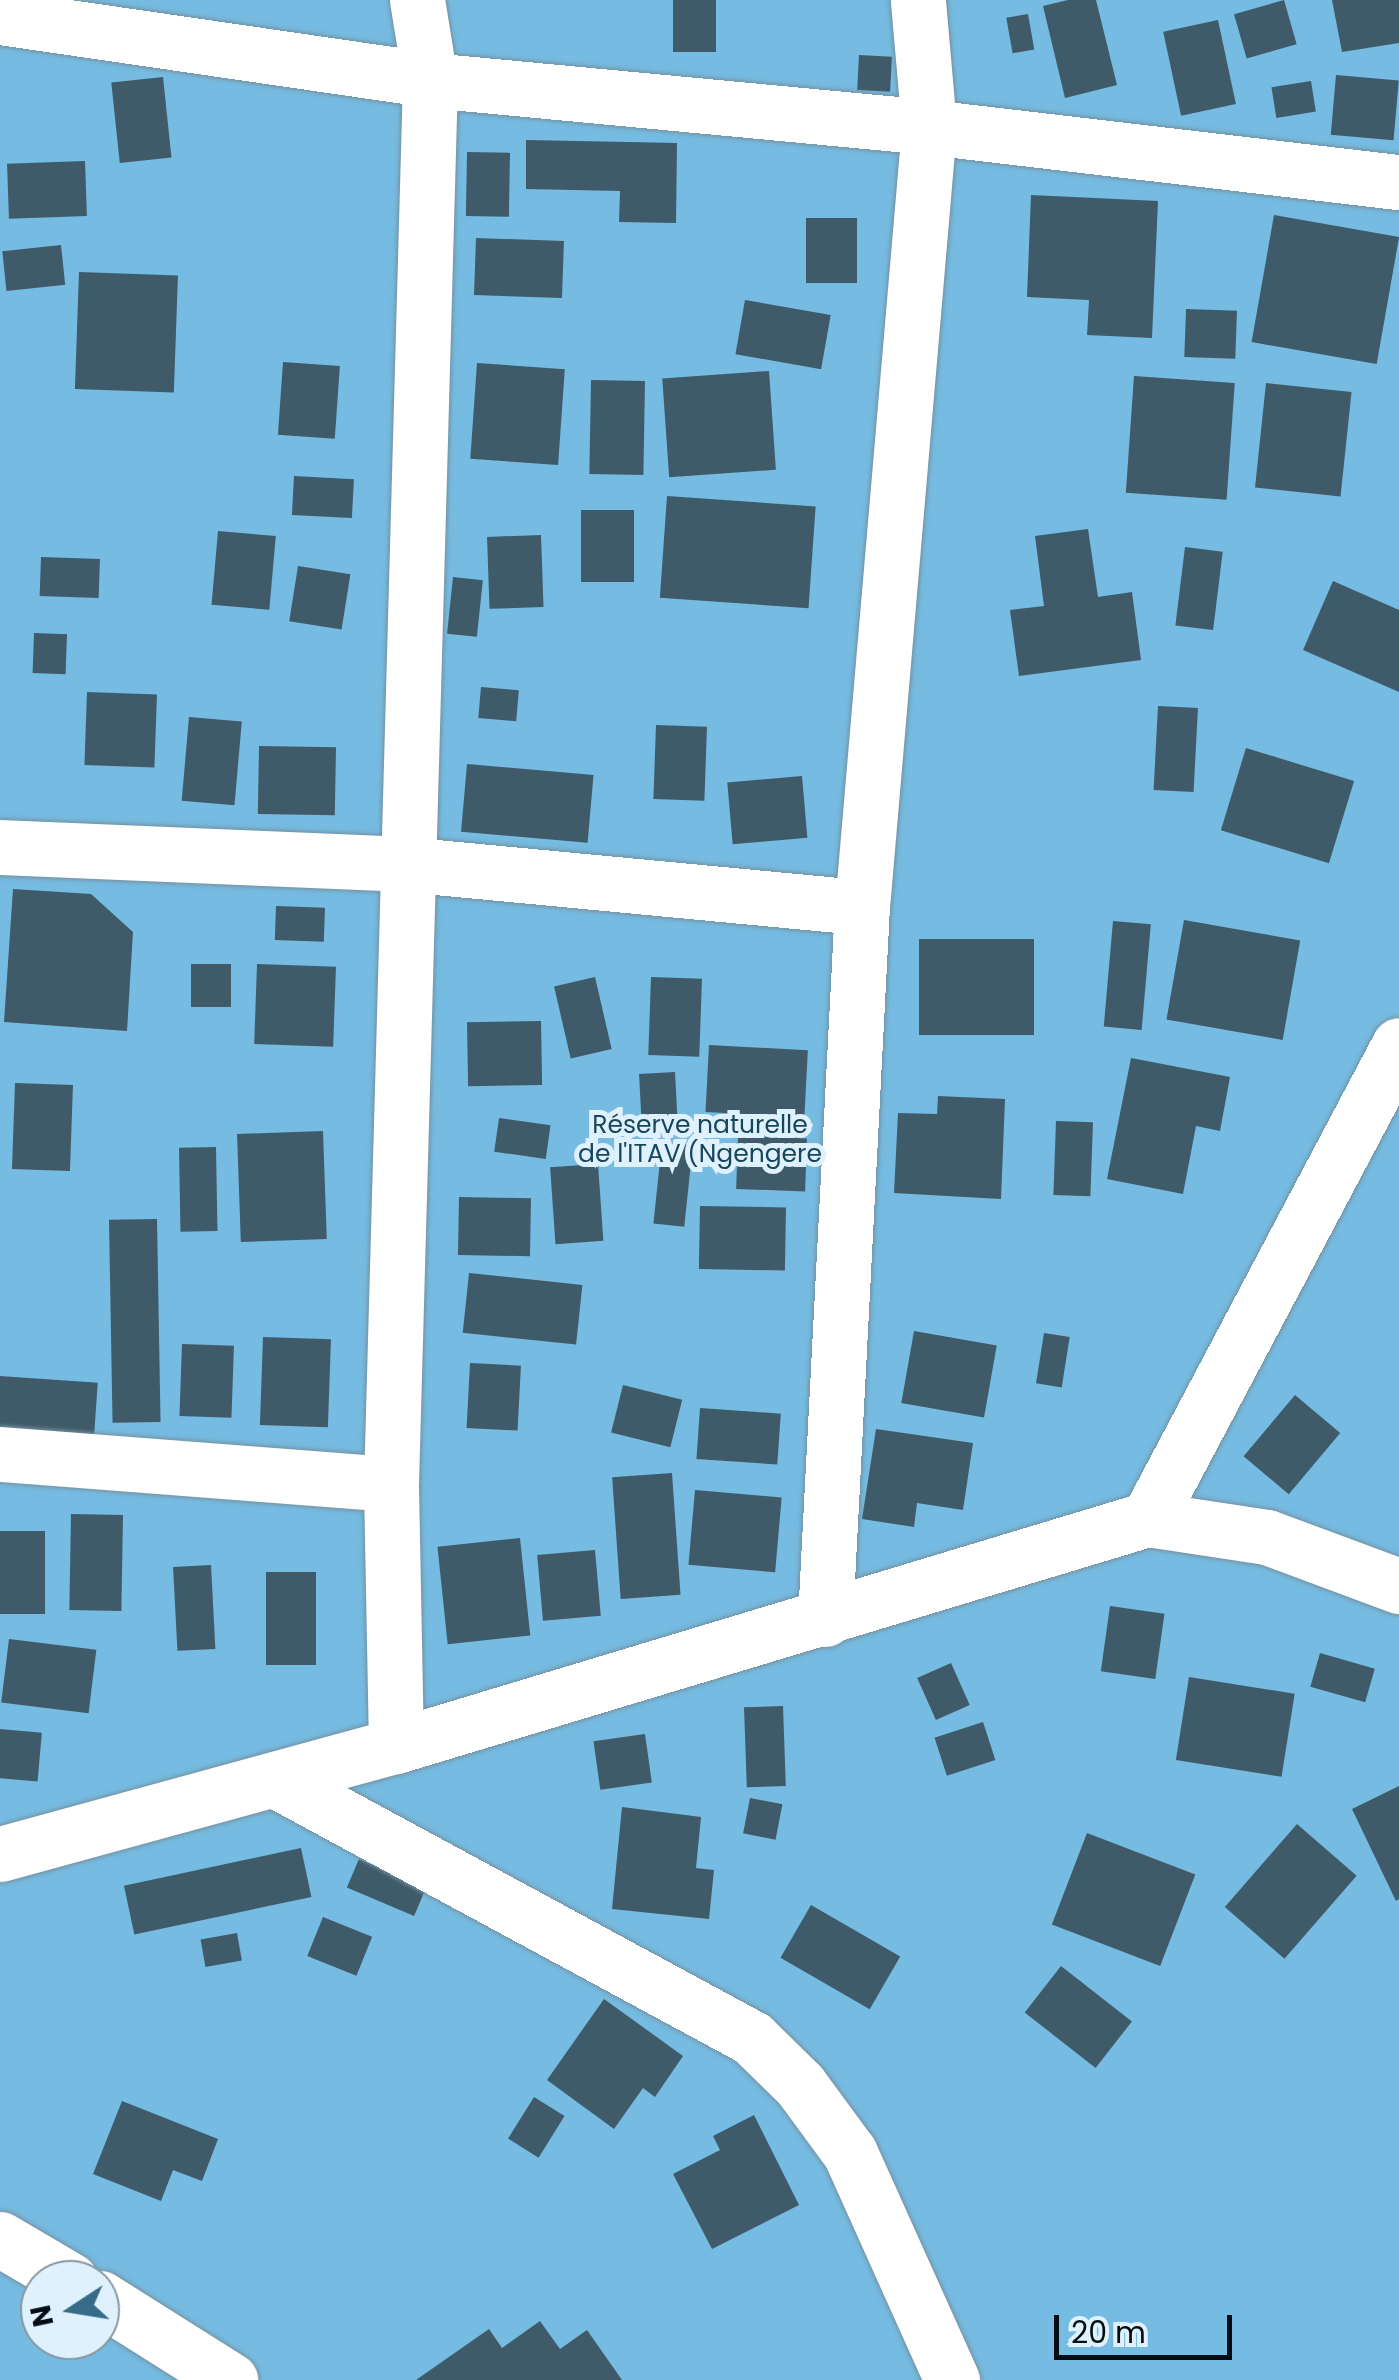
<!DOCTYPE html>
<html>
<head>
<meta charset="utf-8">
<style>
  body { margin:0 }
  #map { position:relative; width:1399px; height:2380px; overflow:hidden; background:#c7e6f8; font-family:Poppins,sans-serif }
  div>[style] { position:absolute }
  [style*='--x'] { left:calc(var(--x)*1px); top:calc(var(--y)*1px); width:calc(var(--w)*1px); rotate:calc(var(--a)*1deg) }
  .green>* { inset:0; background:#76bbe1 }
  .building>* { inset:0; background:#3f5a69; transform-origin:0 0 }
  .roads { filter:drop-shadow(0 0 2px #7491a1) drop-shadow(0 0 2px #7491a1) }
  .minor>* { height:55px; margin:-27.5px; padding:0 27.5px; transform-origin:27.5px; border-radius:27.5px; background:#fff }
  span { translate:-50% -50%; white-space:nowrap; text-align:center; line-height:1.15; -webkit-text-stroke:10px #dff1fc; paint-order:stroke }
  .park-label { font-size:25px; color:#17465d }
  .north { position:absolute; left:20px; top:2260px; width:100px; height:100px; box-sizing:border-box; background:#dff1fc; border:2px solid #87969f; border-radius:50%; rotate:258deg; font-size:28px; font-weight:700; line-height:40px; text-align:center; color:#040d13 }
  .north::after { content:''; display:block; margin:auto; width:35px; height:45px; background:#366c88; clip-path:polygon(50% 0,100% 100%,50% 72%,0 100%) }
  .scale { position:absolute; left:1054px; top:2315px; width:178px; height:45px; box-sizing:border-box; border:5px solid #040d13; border-top:0; padding-left:12px; font-size:30px; line-height:35px; white-space:nowrap; color:#040d13; -webkit-text-stroke:8px #dff1fc; paint-order:stroke }
</style>
</head>
<body>
<div id="map">
  <div class="green">
    <i style="clip-path:polygon(evenodd,0 0,1399px 0,1399px 2380px,0 2380px,0 0,40px 2280px,100px 2280px,100px 2340px,40px 2340px,40px 2280px)"></i>
  </div>
  <div class="building">
    <i style="left:673px;top:0;width:43px;height:52px"></i>
    <i style="clip-path:polygon(1068px 0,1096px 0,1117px 85px,1065px 98px,1043px 6px)"></i>
    <i style="left:1284px;top:0;width:46px;height:52px;rotate:74deg"></i>
    <i style="clip-path:polygon(1332px 0,1399px 0,1399px 43px,1342px 52px)"></i>
    <i style="left:1028px;top:14px;width:36px;height:22px;rotate:80deg"></i>
    <i style="left:1218px;top:20px;width:86px;height:56px;rotate:78deg"></i>
    <i style="left:859px;top:55px;width:33px;height:35px;rotate:3deg"></i>
    <i style="left:1336px;top:75px;width:63px;height:60px;rotate:5deg"></i>
    <i style="left:163px;top:77px;width:81px;height:52px;rotate:84deg"></i>
    <i style="left:1311px;top:81px;width:31px;height:40px;rotate:81deg"></i>
    <i style="clip-path:polygon(526px 140px,677px 143px,676px 223px,619px 222px,620px 191px,526px 189px)"></i>
    <i style="left:467px;top:152px;width:43px;height:64px;rotate:1deg"></i>
    <i style="left:85px;top:161px;width:55px;height:78px;rotate:88deg"></i>
    <i style="clip-path:polygon(1031px 195px,1158px 201px,1152px 338px,1087px 335px,1089px 300px,1027px 297px)"></i>
    <i style="left:1274px;top:215px;width:127px;height:129px;rotate:10deg"></i>
    <i style="left:806px;top:218px;width:51px;height:65px"></i>
    <i style="left:476px;top:238px;width:88px;height:57px;rotate:2deg"></i>
    <i style="left:61px;top:245px;width:40px;height:59px;rotate:84deg"></i>
    <i style="left:79px;top:272px;width:99px;height:117px;rotate:2deg"></i>
    <i style="left:745px;top:300px;width:87px;height:55px;rotate:10deg"></i>
    <i style="left:1186px;top:309px;width:51px;height:48px;rotate:2deg"></i>
    <i style="left:283px;top:362px;width:57px;height:73px;rotate:4deg"></i>
    <i style="left:477px;top:363px;width:88px;height:96px;rotate:4deg"></i>
    <i style="left:769px;top:371px;width:99px;height:107px;rotate:86deg"></i>
    <i style="left:1134px;top:376px;width:101px;height:117px;rotate:4deg"></i>
    <i style="left:591px;top:380px;width:54px;height:94px;rotate:1deg"></i>
    <i style="left:1266px;top:383px;width:86px;height:105px;rotate:6deg"></i>
    <i style="left:294px;top:476px;width:60px;height:39px;rotate:3deg"></i>
    <i style="left:667px;top:496px;width:149px;height:102px;rotate:4deg"></i>
    <i style="left:581px;top:510px;width:53px;height:72px"></i>
    <i style="clip-path:polygon(1088px 529px,1098px 597px,1132px 592px,1141px 660px,1019px 676px,1010px 610px,1044px 606px,1035px 536px)"></i>
    <i style="left:218px;top:531px;width:58px;height:74px;rotate:5deg"></i>
    <i style="left:541px;top:535px;width:72px;height:54px;rotate:88deg"></i>
    <i style="left:1185px;top:547px;width:38px;height:79px;rotate:7deg"></i>
    <i style="left:41px;top:557px;width:59px;height:39px;rotate:2deg"></i>
    <i style="left:298px;top:566px;width:53px;height:56px;rotate:9deg"></i>
    <i style="left:453px;top:577px;width:30px;height:57px;rotate:6deg"></i>
    <i style="clip-path:polygon(1333px 581px,1399px 610px,1399px 692px,1303px 650px)"></i>
    <i style="left:34px;top:633px;width:33px;height:40px;rotate:2deg"></i>
    <i style="left:481px;top:687px;width:38px;height:31px;rotate:5deg"></i>
    <i style="left:87px;top:692px;width:70px;height:73px;rotate:2deg"></i>
    <i style="left:1158px;top:706px;width:40px;height:84px;rotate:3deg"></i>
    <i style="left:189px;top:717px;width:53px;height:84px;rotate:5deg"></i>
    <i style="left:656px;top:725px;width:51px;height:74px;rotate:2deg"></i>
    <i style="left:259px;top:746px;width:77px;height:68px;rotate:1deg"></i>
    <i style="left:1246px;top:748px;width:113px;height:86px;rotate:17deg"></i>
    <i style="left:467px;top:764px;width:127px;height:68px;rotate:5deg"></i>
    <i style="left:802px;top:776px;width:62px;height:75px;rotate:85deg"></i>
    <i style="clip-path:polygon(13px 889px,91px 894px,133px 932px,127px 1031px,4px 1022px)"></i>
    <i style="left:276px;top:906px;width:49px;height:34px;rotate:2deg"></i>
    <i style="left:1184px;top:920px;width:118px;height:101px;rotate:10deg"></i>
    <i style="left:1113px;top:921px;width:38px;height:106px;rotate:5deg"></i>
    <i style="left:919px;top:939px;width:115px;height:96px"></i>
    <i style="left:191px;top:964px;width:40px;height:43px"></i>
    <i style="left:257px;top:964px;width:79px;height:80px;rotate:2deg"></i>
    <i style="left:595px;top:977px;width:74px;height:42px;rotate:77deg"></i>
    <i style="left:651px;top:977px;width:51px;height:78px;rotate:2deg"></i>
    <i style="left:541px;top:1021px;width:64px;height:74px;rotate:89deg"></i>
    <i style="left:709px;top:1045px;width:99px;height:67px;rotate:3deg"></i>
    <i style="clip-path:polygon(1131px 1058px,1230px 1077px,1220px 1131px,1196px 1126px,1183px 1194px,1107px 1179px)"></i>
    <i style="left:675px;top:1072px;width:45px;height:36px;rotate:87deg"></i>
    <i style="left:15px;top:1083px;width:58px;height:86px;rotate:2deg"></i>
    <i style="clip-path:polygon(938px 1096px,1005px 1099px,1001px 1199px,894px 1193px,898px 1113px,937px 1114px)"></i>
    <i style="left:499px;top:1118px;width:52px;height:34px;rotate:8deg"></i>
    <i style="left:1056px;top:1121px;width:37px;height:74px;rotate:2deg"></i>
    <i style="left:323px;top:1131px;width:108px;height:86px;rotate:88deg"></i>
    <i style="left:738px;top:1136px;width:69px;height:53px;rotate:2deg"></i>
    <i style="left:662px;top:1142px;width:31px;height:82px;rotate:6deg"></i>
    <i style="left:216px;top:1147px;width:84px;height:37px;rotate:89deg"></i>
    <i style="left:598px;top:1164px;width:77px;height:48px;rotate:86deg"></i>
    <i style="left:459px;top:1197px;width:72px;height:58px;rotate:1deg"></i>
    <i style="left:700px;top:1206px;width:86px;height:63px;rotate:1deg"></i>
    <i style="left:157px;top:1219px;width:203px;height:48px;rotate:89deg"></i>
    <i style="left:469px;top:1273px;width:114px;height:60px;rotate:6deg"></i>
    <i style="left:914px;top:1331px;width:84px;height:73px;rotate:10deg"></i>
    <i style="left:1044px;top:1333px;width:26px;height:51px;rotate:9deg"></i>
    <i style="left:263px;top:1337px;width:68px;height:88px;rotate:2deg"></i>
    <i style="left:182px;top:1344px;width:52px;height:72px;rotate:2deg"></i>
    <i style="left:470px;top:1363px;width:51px;height:65px;rotate:3deg"></i>
    <i style="left:0;top:1376px;width:98px;height:54px;rotate:4deg"></i>
    <i style="left:623px;top:1385px;width:61px;height:49px;rotate:14deg"></i>
    <i style="left:1295px;top:1395px;width:59px;height:80px;rotate:40deg"></i>
    <i style="left:700px;top:1408px;width:81px;height:51px;rotate:4deg"></i>
    <i style="clip-path:polygon(876px 1429px,973px 1443px,963px 1510px,917px 1503px,914px 1527px,862px 1519px)"></i>
    <i style="left:672px;top:1473px;width:122px;height:60px;rotate:86deg"></i>
    <i style="left:695px;top:1490px;width:87px;height:75px;rotate:5deg"></i>
    <i style="left:71px;top:1514px;width:52px;height:96px;rotate:1deg"></i>
    <i style="left:0;top:1531px;width:45px;height:83px"></i>
    <i style="left:520px;top:1538px;width:98px;height:83px;rotate:84deg"></i>
    <i style="left:595px;top:1550px;width:66px;height:58px;rotate:85deg"></i>
    <i style="left:211px;top:1565px;width:84px;height:38px;rotate:87deg"></i>
    <i style="left:266px;top:1572px;width:50px;height:93px"></i>
    <i style="left:1110px;top:1606px;width:55px;height:66px;rotate:8deg"></i>
    <i style="left:9px;top:1639px;width:88px;height:64px;rotate:7deg"></i>
    <i style="left:1320px;top:1653px;width:57px;height:35px;rotate:16deg"></i>
    <i style="left:951px;top:1663px;width:46px;height:37px;rotate:66deg"></i>
    <i style="left:1189px;top:1677px;width:107px;height:84px;rotate:9deg"></i>
    <i style="left:783px;top:1706px;width:80px;height:39px;rotate:88deg"></i>
    <i style="left:983px;top:1722px;width:40px;height:51px;rotate:72deg"></i>
    <i style="left:0;top:1729px;width:42px;height:49px;rotate:5deg"></i>
    <i style="left:645px;top:1734px;width:49px;height:52px;rotate:82deg"></i>
    <i style="clip-path:polygon(1399px 1786px,1399px 1899px,1396px 1901px,1352px 1809px)"></i>
    <i style="left:750px;top:1798px;width:33px;height:36px;rotate:11deg"></i>
    <i style="clip-path:polygon(622px 1807px,701px 1817px,696px 1868px,714px 1870px,709px 1919px,612px 1909px)"></i>
    <i style="left:1297px;top:1824px;width:79px;height:110px;rotate:41deg"></i>
    <i style="left:1087px;top:1833px;width:116px;height:98px;rotate:21deg"></i>
    <i style="left:301px;top:1848px;width:50px;height:181px;rotate:78deg"></i>
    <i style="left:359px;top:1859px;width:73px;height:31px;rotate:23deg"></i>
    <i style="left:811px;top:1905px;width:103px;height:61px;rotate:30deg"></i>
    <i style="left:323px;top:1917px;width:53px;height:42px;rotate:22deg"></i>
    <i style="left:237px;top:1933px;width:28px;height:37px;rotate:80deg"></i>
    <i style="left:1061px;top:1966px;width:90px;height:59px;rotate:38deg"></i>
    <i style="clip-path:polygon(604px 1999px,683px 2056px,655px 2097px,643px 2088px,614px 2129px,547px 2080px)"></i>
    <i style="left:534px;top:2097px;width:36px;height:49px;rotate:32deg"></i>
    <i style="clip-path:polygon(122px 2101px,218px 2139px,202px 2181px,173px 2170px,161px 2201px,93px 2174px)"></i>
    <i style="clip-path:polygon(754px 2115px,799px 2205px,712px 2249px,673px 2174px,720px 2150px,713px 2136px)"></i>
    <i style="clip-path:polygon(540px 2321px,560px 2349px,587px 2330px,622px 2380px,416px 2380px,489px 2329px,502px 2348px)"></i>
  </div>
  <div class="roads">
    <div class="minor">
      <i style="--x:0;--y:17;--w:435;--a:8.3"></i>
      <i style="--x:430;--y:80;--w:501;--a:5.38"></i>
      <i style="--x:929;--y:127;--w:473;--a:6.7"></i>
      <i style="--x:0;--y:847;--w:404;--a:2.4"></i>
      <i style="--x:404;--y:864;--w:460;--a:5.4"></i>
      <i style="--x:0;--y:1454;--w:392;--a:4.4"></i>
      <i style="--x:1148;--y:1519;--w:536;--a:-62.1"></i>
      <i style="--x:825;--y:1619;--w:713;--a:-87.03"></i>
      <i style="--x:862;--y:907;--w:783;--a:-85.09"></i>
      <i style="--x:929;--y:127;--w:127;--a:-95"></i>
      <i style="--x:396;--y:1746;--w:262;--a:-91.1"></i>
      <i style="--x:391;--y:1484;--w:1405;--a:-88.41"></i>
      <i style="--x:430;--y:80;--w:81;--a:-99.2"></i>
      <i style="--x:275;--y:1780;--w:542;--a:28.41"></i>
      <i style="--x:752;--y:2038;--w:67;--a:44.4"></i>
      <i style="--x:800;--y:2085;--w:84;--a:53.7"></i>
      <i style="--x:850;--y:2153;--w:249;--a:65.8"></i>
      <i style="--x:0;--y:1854;--w:410;--a:-15.3"></i>
      <i style="--x:396;--y:1746;--w:786;--a:-16.8"></i>
      <i style="--x:1148;--y:1519;--w:120;--a:8.6"></i>
      <i style="--x:1267;--y:1537;--w:141;--a:20.4"></i>
      <i style="--x:0;--y:2239;--w:81;--a:30.4"></i>
      <i style="--x:100;--y:2298;--w:154;--a:32.2"></i>
    </div>
  </div>
  <div class="park-label">
    <span style="left:700px;top:1140px">Réserve naturelle<br>de l'ITAV (Ngengere</span>
  </div>
  <div class="north">N</div>
  <div class="scale">20 m</div>
</div>
</body>
</html>
